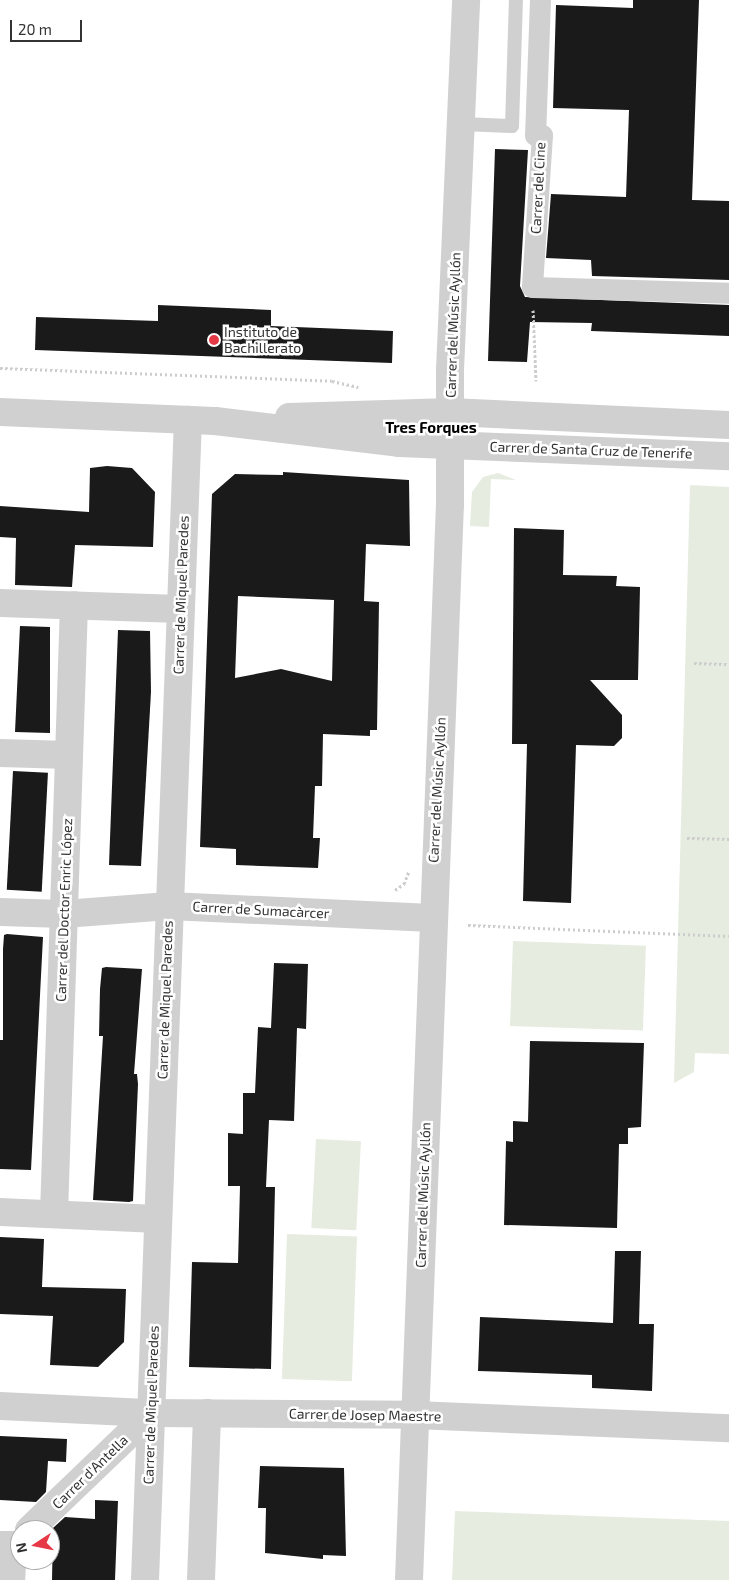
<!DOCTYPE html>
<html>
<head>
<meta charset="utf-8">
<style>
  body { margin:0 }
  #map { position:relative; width:729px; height:1580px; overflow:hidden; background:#fff; font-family:"Exo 2",sans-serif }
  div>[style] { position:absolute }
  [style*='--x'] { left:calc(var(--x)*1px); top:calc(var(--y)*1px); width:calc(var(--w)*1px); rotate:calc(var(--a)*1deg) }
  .green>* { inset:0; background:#e6ecdf; transform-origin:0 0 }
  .building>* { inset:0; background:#1a1a1a; transform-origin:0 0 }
  .path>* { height:3px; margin-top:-1.5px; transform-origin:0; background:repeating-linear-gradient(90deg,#cdcdcd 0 2.5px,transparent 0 5px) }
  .service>* { height:14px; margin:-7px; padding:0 7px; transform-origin:7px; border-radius:7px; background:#d0d0d0 }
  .pedestrian>* { height:21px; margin:-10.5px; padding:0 10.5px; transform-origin:10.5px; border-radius:10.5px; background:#d0d0d0 }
  .minor>* { height:28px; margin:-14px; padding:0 14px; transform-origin:14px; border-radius:14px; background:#d0d0d0 }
  .tertiary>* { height:28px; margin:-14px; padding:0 14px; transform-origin:14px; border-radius:14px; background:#d0d0d0 }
  .dots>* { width:14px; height:14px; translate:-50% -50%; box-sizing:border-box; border:2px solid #fff; border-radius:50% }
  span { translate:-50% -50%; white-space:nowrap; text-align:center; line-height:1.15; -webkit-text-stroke:5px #fff; paint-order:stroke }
  .street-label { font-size:14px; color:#333 }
  .poi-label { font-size:14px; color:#333 }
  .left { translate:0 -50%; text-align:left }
  .neighbourhood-label { font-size:15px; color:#000; font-weight:700 }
  .north { position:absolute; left:10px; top:1520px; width:50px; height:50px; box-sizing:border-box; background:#fff; border:1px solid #adadad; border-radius:50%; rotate:259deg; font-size:14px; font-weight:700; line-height:20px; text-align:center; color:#333 }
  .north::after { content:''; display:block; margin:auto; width:18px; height:22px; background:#e63946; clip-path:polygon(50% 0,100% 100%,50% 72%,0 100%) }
  .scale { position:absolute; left:10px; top:20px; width:72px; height:22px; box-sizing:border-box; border:2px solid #333; border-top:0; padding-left:6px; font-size:15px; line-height:18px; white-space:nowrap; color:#333; -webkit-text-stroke:4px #fff; paint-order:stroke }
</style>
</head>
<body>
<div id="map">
  <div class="green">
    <i style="clip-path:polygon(498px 473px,516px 480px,491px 479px,489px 527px,470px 526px,472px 492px,483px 477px)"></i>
    <i style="clip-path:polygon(690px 485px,729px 487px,729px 1054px,695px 1053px,694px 1072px,674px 1083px)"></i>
    <i style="left:513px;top:941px;width:133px;height:85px;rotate:2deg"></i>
    <i style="left:316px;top:1139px;width:45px;height:89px;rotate:3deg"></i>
    <i style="left:287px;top:1234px;width:70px;height:145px;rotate:2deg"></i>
    <i style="clip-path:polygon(455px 1511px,729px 1521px,729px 1580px,452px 1580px)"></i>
  </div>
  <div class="building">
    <i style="clip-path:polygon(633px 0,699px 0,692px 200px,729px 201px,729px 280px,592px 276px,591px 260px,546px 258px,551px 194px,626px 197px,629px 110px,553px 108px,556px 5px,633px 8px)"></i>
    <i style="clip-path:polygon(495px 149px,528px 150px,520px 286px,525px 297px,729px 305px,729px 336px,591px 331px,592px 323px,530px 322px,527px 362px,488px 361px)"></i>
    <i style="clip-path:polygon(158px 305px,271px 310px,271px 326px,393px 331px,392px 363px,35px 350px,36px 317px,158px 321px)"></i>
    <i style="clip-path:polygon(107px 466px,132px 468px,155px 492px,153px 547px,75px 545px,72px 587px,15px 585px,16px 538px,0 537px,0 506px,89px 512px,90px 468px)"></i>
    <i style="clip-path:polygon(evenodd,283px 472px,409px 480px,410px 546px,366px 544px,364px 601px,379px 602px,377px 730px,370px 730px,370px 736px,323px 734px,322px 786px,315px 786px,313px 838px,320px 838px,318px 868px,236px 865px,236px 849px,200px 847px,212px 494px,235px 474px,283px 475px,283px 472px,238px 596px,334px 600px,332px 681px,281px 669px,235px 678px,238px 596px)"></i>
    <i style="clip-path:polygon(514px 528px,564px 530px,563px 575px,617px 576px,616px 586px,640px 587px,638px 680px,590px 680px,622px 715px,622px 738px,614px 746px,576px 745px,571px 903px,523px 901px,527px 744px,512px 744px)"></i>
    <i style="clip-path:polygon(20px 626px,50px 627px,50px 733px,15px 732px)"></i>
    <i style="clip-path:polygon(118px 630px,150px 631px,151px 692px,141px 866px,109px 865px)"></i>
    <i style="left:13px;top:771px;width:35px;height:119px;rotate:3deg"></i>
    <i style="clip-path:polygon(7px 934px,43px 937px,31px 1170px,0 1169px,0 1040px,3px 1040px,3px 949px,4px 935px)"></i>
    <i style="clip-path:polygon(274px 963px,308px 964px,306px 1029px,297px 1028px,294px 1121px,269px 1120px,266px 1187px,275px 1187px,271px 1369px,189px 1367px,192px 1262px,238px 1263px,240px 1186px,228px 1186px,228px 1133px,243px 1134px,243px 1093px,255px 1093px,258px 1027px,271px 1028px)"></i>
    <i style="clip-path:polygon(106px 967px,142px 969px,134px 1074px,137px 1074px,138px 1084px,133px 1201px,129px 1202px,93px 1200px,103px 1036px,99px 1036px,100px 989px,102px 968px)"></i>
    <i style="clip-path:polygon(530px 1041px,644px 1043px,641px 1127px,628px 1128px,628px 1144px,619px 1144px,617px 1228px,504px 1225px,506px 1141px,513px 1142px,513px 1121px,528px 1122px)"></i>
    <i style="clip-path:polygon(0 1237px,44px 1239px,42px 1287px,126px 1289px,124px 1342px,98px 1367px,50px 1365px,53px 1316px,0 1314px)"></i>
    <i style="clip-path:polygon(615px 1251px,641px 1251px,639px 1324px,654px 1324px,652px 1391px,592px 1388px,592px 1375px,478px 1371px,480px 1317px,613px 1323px)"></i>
    <i style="clip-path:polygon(0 1436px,67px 1439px,66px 1462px,48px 1461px,46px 1492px,36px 1502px,0 1500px)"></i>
    <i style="clip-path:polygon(260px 1466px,344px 1468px,346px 1556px,323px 1555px,323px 1559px,265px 1553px,266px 1508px,258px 1508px)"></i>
    <i style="clip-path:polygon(95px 1500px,118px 1501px,115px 1580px,52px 1580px,53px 1528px,65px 1517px,95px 1519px)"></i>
  </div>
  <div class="path">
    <i style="--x:533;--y:310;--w:71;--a:87.6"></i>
    <i style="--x:0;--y:368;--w:332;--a:2.2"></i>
    <i style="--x:332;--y:381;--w:27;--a:13"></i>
    <i style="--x:694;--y:663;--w:35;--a:2"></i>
    <i style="--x:687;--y:838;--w:42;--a:1.4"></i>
    <i style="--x:395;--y:890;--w:11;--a:-34"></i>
    <i style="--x:404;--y:884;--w:14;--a:-69"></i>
    <i style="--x:468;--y:925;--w:261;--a:2.4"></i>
  </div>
  <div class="service">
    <i style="--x:462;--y:124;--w:50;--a:2.3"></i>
    <i style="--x:512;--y:126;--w:126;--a:-88.2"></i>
  </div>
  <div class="pedestrian">
    <i style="--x:540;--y:0;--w:135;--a:92.1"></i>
    <i style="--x:535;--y:135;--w:7;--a:0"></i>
    <i style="--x:542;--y:135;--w:152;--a:93.8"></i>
    <i style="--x:532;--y:287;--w:197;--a:1.7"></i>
  </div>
  <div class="minor">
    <i style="--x:0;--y:603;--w:180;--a:1.9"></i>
    <i style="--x:0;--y:753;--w:69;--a:1.7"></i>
    <i style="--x:0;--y:912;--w:64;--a:1.8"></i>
    <i style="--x:64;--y:914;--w:105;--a:-4.4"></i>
    <i style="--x:169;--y:906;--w:263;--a:2.6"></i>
    <i style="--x:0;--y:1212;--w:158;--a:2.5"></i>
    <i style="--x:54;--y:1214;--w:609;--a:-88.12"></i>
    <i style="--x:0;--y:1406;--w:151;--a:2.7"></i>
    <i style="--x:151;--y:1413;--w:264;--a:0.4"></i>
    <i style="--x:415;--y:1415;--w:314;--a:2.4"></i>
    <i style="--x:29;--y:1530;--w:169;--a:-43.8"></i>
    <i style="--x:0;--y:1545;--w:13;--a:0"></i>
    <i style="--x:13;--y:1545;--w:35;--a:93"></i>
    <i style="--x:145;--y:1580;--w:1161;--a:-87.88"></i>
    <i style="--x:201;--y:1580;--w:167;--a:-87.9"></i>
  </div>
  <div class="tertiary">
    <i style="--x:0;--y:412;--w:215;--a:2.4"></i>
    <i style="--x:215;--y:421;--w:185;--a:6.8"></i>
    <i style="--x:399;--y:443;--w:330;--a:2.3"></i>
    <i style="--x:289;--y:417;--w:162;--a:-1.8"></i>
    <i style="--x:451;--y:412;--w:278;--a:2.7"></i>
    <i style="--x:409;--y:1580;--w:1076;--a:-87.82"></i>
    <i style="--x:450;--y:505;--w:135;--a:-90"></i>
    <i style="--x:450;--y:370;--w:370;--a:-87.5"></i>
  </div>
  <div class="dots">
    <i style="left:214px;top:340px;background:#e63946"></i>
  </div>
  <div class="street-label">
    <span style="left:538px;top:188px;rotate:-87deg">Carrer del Cine</span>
    <span style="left:453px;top:325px;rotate:-88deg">Carrer del Músic Ayllón</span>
    <span style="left:591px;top:450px;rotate:2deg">Carrer de Santa Cruz de Tenerife</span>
    <span style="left:181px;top:595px;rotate:-88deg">Carrer de Miquel Paredes</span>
    <span style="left:437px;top:790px;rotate:-87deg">Carrer del Músic Ayllón</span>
    <span style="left:64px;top:910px;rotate:-88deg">Carrer del Doctor Enric López</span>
    <span style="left:261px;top:910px;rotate:3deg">Carrer de Sumacàrcer</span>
    <span style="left:165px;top:1000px;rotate:-88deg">Carrer de Miquel Paredes</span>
    <span style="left:423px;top:1195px;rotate:-88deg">Carrer del Músic Ayllón</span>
    <span style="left:151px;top:1405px;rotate:-88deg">Carrer de Miquel Paredes</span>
    <span style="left:365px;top:1415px;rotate:1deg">Carrer de Josep Maestre</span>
    <span style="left:90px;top:1472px;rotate:-44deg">Carrer d'Antella</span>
  </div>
  <div class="poi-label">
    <span class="left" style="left:224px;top:340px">Instituto de<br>Bachillerato</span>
  </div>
  <div class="neighbourhood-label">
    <span style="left:431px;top:428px">Tres Forques</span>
  </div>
  <div class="north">N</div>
  <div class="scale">20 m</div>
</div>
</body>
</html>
